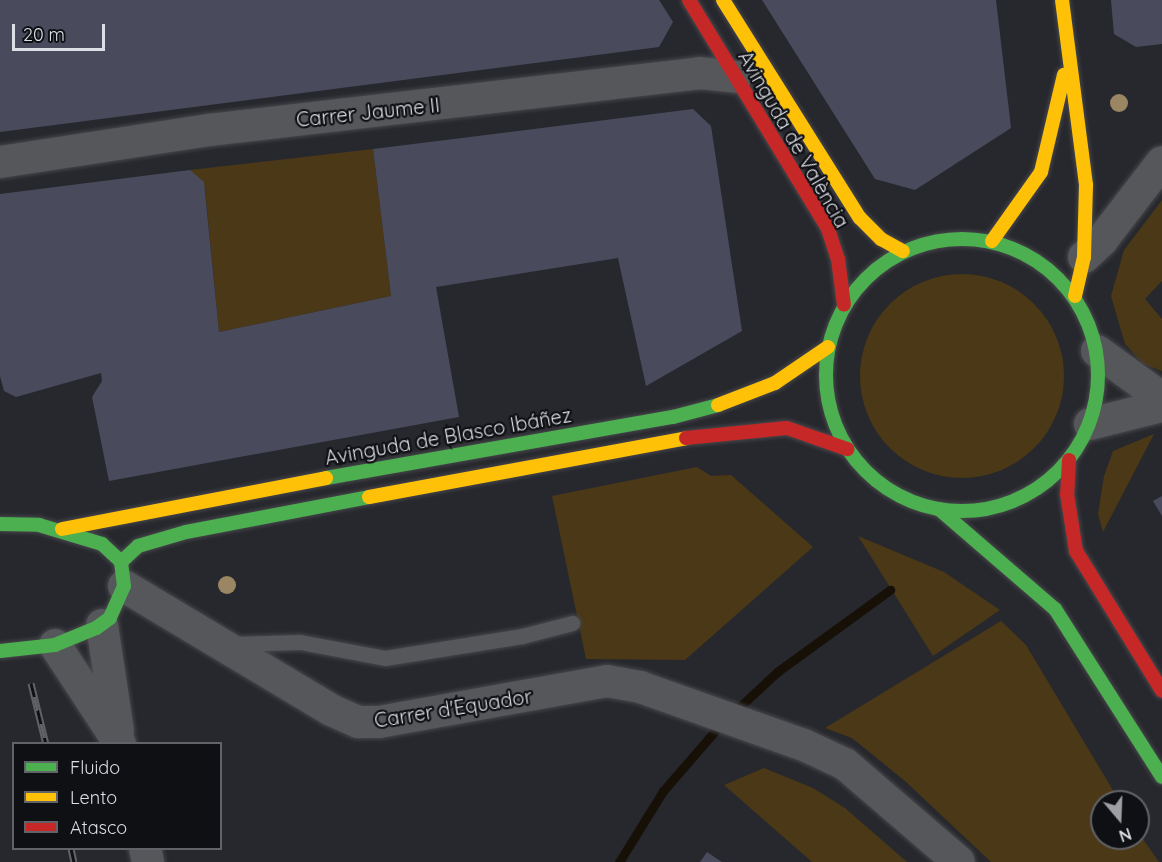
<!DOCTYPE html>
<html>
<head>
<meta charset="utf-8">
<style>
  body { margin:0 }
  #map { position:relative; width:1162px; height:862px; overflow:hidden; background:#27282d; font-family:Quicksand,sans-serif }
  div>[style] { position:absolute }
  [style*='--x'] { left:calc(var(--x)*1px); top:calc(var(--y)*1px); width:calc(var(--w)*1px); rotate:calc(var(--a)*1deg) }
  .green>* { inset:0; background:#4a3816 }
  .round { border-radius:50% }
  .stream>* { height:9px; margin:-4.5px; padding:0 4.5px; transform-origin:4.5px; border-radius:4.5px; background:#171007 }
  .building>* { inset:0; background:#494b5d }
  .roads { filter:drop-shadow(0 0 2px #46464b) drop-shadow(0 0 2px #46464b) }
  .lane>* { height:15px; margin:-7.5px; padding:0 7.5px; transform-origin:7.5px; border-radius:7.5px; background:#56575a }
  .street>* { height:32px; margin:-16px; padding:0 16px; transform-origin:16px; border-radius:16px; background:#56575a }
  .fast>* { height:14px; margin:-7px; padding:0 7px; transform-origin:7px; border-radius:7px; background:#4caf50 }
  .fast>.ring { margin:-7px; padding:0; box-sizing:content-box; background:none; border:14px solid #4caf50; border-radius:50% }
  .slow>* { height:14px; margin:-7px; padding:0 7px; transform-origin:7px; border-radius:7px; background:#ffc107 }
  .jam>* { height:14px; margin:-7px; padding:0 7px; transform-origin:7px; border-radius:7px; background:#c62828 }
  .rail>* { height:7px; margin-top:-3.5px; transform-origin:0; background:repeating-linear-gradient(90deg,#0f1014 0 14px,#616265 0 28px); box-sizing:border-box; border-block:2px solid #616265 }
  .trees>* { width:18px; height:18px; margin:-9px; border-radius:50%; background:#9b8663 }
  span { translate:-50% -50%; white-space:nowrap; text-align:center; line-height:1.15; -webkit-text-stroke:4.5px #0f1014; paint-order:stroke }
  .street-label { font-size:20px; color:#dddfe6 }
  .legend { position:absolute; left:12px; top:742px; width:210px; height:108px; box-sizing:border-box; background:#0f1014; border:2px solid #616368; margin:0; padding:8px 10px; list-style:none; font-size:18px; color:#dddfe6 }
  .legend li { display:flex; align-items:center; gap:12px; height:30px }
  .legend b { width:30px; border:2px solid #616368 }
  .north { position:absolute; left:1090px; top:790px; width:60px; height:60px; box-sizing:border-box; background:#0f1014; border:2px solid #616368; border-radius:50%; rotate:161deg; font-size:16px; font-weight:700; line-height:24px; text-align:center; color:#dddfe6 }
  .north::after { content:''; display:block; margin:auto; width:21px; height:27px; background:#9d9fa5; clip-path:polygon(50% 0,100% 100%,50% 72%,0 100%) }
  .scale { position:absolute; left:12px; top:24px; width:93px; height:27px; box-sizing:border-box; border:3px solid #dddfe6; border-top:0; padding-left:8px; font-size:18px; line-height:21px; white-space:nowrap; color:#dddfe6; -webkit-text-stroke:4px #0f1014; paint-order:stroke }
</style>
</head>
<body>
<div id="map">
  <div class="green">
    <i style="clip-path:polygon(373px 149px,391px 296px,219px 332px,205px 189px,190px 170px)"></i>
    <i style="clip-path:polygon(1162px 200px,1162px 281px,1145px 299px,1162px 319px,1162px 371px,1143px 364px,1125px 344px,1111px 296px,1124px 250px)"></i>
    <i class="round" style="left:860px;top:274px;width:204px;height:204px"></i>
    <i style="clip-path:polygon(1154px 434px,1103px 532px,1098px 514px,1104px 476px,1113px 451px)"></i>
    <i style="clip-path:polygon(697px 467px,711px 476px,731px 475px,813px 547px,685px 660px,586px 659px,552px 496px)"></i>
    <i style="clip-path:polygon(858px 536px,944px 572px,1000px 610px,933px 656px)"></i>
    <i style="clip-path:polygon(1001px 621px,1026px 645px,1120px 802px,1102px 802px,1102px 838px,1138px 838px,1138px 832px,1159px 862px,991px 862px,905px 781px,852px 738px,825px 728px)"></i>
    <i style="clip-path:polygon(764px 768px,813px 788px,845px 808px,907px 862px,812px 862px,724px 785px)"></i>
  </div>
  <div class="stream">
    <i style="--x:732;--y:714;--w:62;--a:-43"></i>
    <i style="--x:777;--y:672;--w:140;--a:-36"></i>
    <i style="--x:619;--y:862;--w:84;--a:-58.2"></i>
    <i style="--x:663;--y:791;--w:90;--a:-49.1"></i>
  </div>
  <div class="building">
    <i style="clip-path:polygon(0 0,659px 0,673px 22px,659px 47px,0 132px)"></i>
    <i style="clip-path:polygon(762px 0,996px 0,1011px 128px,915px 190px,875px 179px)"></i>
    <i style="clip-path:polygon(1111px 0,1162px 0,1162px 44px,1136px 47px,1114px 34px)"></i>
    <i style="clip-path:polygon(693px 109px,711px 126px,742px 331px,646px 386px,618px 258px,436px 287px,459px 417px,109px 481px,92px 397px,102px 381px,101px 373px,16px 397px,4px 391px,0 376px,0 194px,190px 170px,204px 182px,219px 332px,391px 296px,373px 149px)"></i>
    <i style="clip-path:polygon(1162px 496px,1162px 516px,1153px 501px)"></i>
    <i style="clip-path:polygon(707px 852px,722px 862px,700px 862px)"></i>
  </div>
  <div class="roads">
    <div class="lane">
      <i style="--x:231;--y:644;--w:69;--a:-1.7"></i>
      <i style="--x:300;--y:642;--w:86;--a:10.7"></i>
      <i style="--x:385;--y:658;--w:139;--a:-9.1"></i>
      <i style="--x:522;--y:636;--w:52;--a:-14.6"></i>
    </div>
    <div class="street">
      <i style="--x:0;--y:162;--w:211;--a:-8.7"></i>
      <i style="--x:209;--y:130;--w:493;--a:-6.6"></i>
      <i style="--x:699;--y:73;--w:37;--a:6"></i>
      <i style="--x:1084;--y:257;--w:25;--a:-43"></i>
      <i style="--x:1102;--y:240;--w:98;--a:-52.4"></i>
      <i style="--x:1097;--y:351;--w:80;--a:35.9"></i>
      <i style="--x:1090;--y:424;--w:74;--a:-14"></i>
      <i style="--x:124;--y:586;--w:241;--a:30.9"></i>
      <i style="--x:331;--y:710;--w:30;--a:24"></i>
      <i style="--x:358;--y:722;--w:21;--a:0"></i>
      <i style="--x:379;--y:722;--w:232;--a:-10.2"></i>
      <i style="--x:607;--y:681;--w:34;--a:10"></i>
      <i style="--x:640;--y:687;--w:174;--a:19.5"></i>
      <i style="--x:804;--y:745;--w:45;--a:24.9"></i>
      <i style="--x:845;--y:764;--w:150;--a:40.7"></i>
      <i style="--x:102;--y:625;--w:107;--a:81.4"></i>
      <i style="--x:55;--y:645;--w:118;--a:56.7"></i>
      <i style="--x:145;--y:848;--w:14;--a:78"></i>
    </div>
    <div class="fast">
      <i class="ring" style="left:826px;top:239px;width:258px;height:258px"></i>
      <i style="--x:326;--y:478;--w:352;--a:-10"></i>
      <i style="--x:673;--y:417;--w:47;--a:-14.9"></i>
      <i style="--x:939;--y:509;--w:153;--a:40.8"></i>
      <i style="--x:1055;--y:609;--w:199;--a:57.5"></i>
      <i style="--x:0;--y:524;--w:39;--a:1"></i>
      <i style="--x:39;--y:525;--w:66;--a:16.8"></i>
      <i style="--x:102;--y:544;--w:26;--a:43"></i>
      <i style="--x:121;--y:562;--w:24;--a:83"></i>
      <i style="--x:124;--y:586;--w:35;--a:114"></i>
      <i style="--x:110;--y:618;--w:17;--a:144"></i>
      <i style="--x:96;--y:628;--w:44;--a:157.5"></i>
      <i style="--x:55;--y:645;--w:55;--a:173.8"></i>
      <i style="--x:121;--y:562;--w:23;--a:-43"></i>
      <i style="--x:138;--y:546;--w:50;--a:-16.3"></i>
      <i style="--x:186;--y:532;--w:186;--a:-10.8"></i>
    </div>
    <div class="slow">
      <i style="--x:723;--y:0;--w:257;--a:57.9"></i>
      <i style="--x:860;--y:218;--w:30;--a:45"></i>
      <i style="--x:881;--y:239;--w:25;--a:29"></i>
      <i style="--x:1062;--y:0;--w:187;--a:82.6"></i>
      <i style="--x:1086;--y:185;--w:72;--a:91.6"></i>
      <i style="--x:1084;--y:257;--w:40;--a:103"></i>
      <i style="--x:992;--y:241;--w:85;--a:-54.6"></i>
      <i style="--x:1041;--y:172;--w:100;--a:-76.7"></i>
      <i style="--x:718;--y:405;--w:61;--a:-21.1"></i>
      <i style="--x:775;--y:383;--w:64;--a:-34.2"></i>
      <i style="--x:369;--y:497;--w:322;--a:-10.5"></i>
      <i style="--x:62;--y:529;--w:269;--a:-10.9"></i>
    </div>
    <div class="jam">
      <i style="--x:689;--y:0;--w:268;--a:58.7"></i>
      <i style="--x:828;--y:229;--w:32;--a:72"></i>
      <i style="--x:838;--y:259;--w:46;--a:82.6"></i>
      <i style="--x:686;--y:438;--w:101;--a:-5.7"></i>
      <i style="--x:787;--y:428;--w:64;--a:19.3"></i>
      <i style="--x:1069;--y:460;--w:34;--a:93"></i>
      <i style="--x:1067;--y:494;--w:58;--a:81"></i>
      <i style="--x:1076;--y:551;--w:164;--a:58.4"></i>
    </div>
  </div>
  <div class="rail">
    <i style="--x:31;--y:683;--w:63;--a:76.2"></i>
    <i style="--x:71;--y:848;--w:14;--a:78"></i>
  </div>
  <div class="trees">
    <i style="left:1119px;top:103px"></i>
    <i style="left:227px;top:585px"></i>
  </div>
  <div class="street-label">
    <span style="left:368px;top:112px;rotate:-6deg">Carrer Jaume II</span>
    <span style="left:794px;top:139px;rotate:60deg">Avinguda de València</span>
    <span style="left:448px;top:436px;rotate:-10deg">Avinguda de Blasco Ibáñez</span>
    <span style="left:453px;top:708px;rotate:-9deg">Carrer d'Equador</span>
  </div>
  <ul class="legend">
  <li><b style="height:8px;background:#4caf50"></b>Fluido</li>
  <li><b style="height:8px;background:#ffc107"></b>Lento</li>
  <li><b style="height:8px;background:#c62828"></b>Atasco</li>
  </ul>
  <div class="north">N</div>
  <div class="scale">20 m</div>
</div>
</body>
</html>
